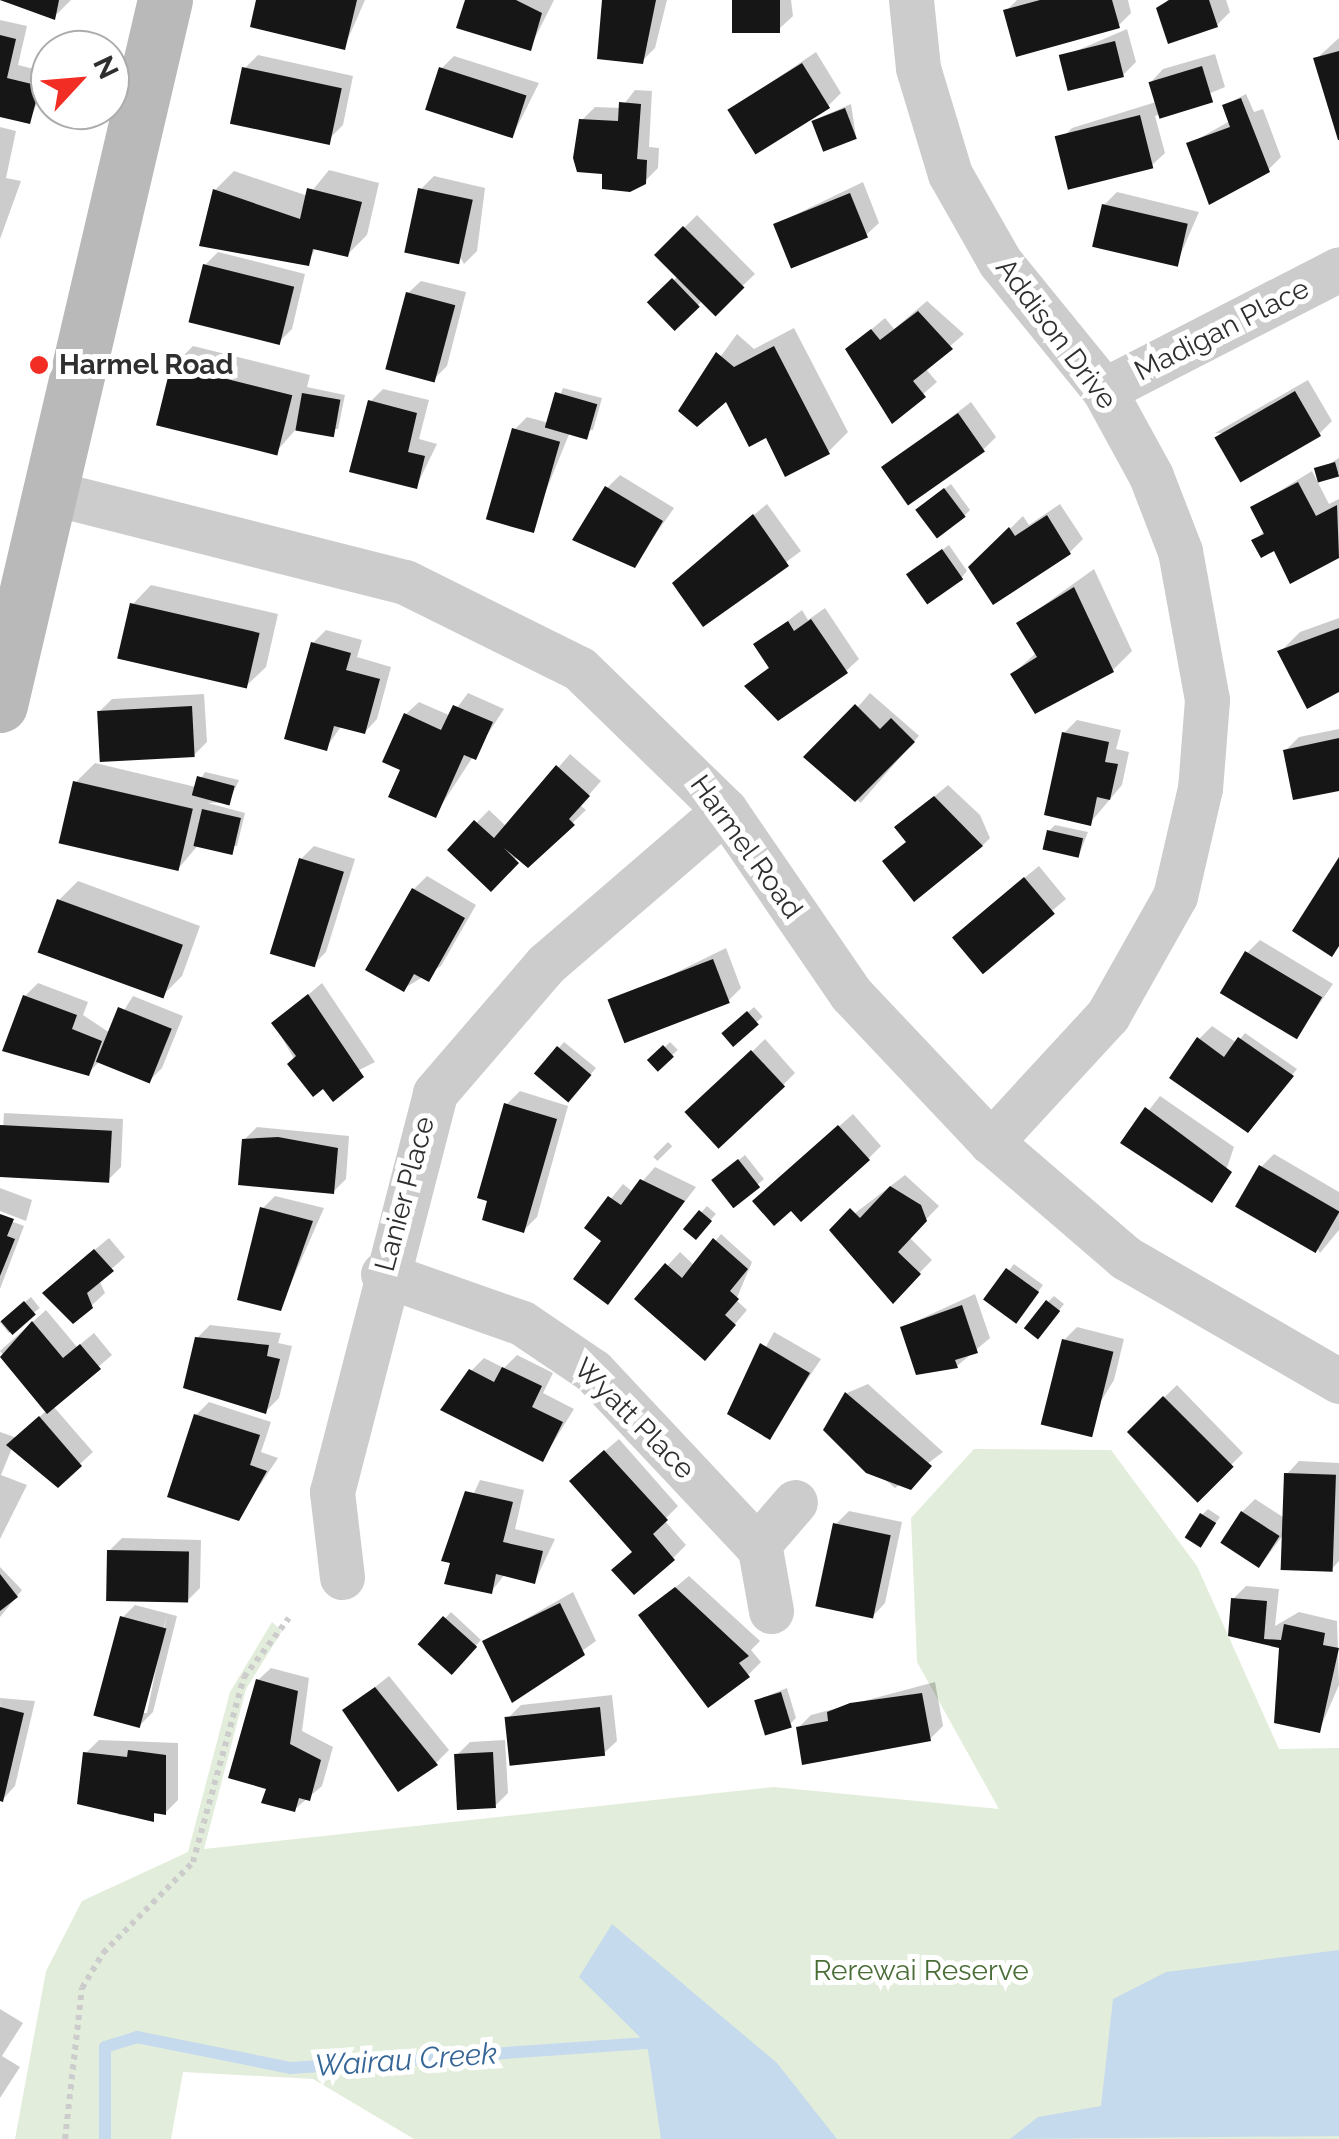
<!DOCTYPE html>
<html>
<head>
<meta charset="utf-8">
<style>
  body { margin:0 }
  #map { position:relative; width:1339px; height:2139px; overflow:hidden; background:#fff; font-family:Raleway,sans-serif }
  div>[style] { position:absolute }
  [style*='--x'] { left:calc(var(--x)*1px); top:calc(var(--y)*1px); width:calc(var(--w)*1px); rotate:calc(var(--a)*1deg) }
  .green>* { inset:0; background:#e3eddb }
  .water>* { inset:0; background:#c6daee }
  .shadow>* { inset:0; background:#0003; transform-origin:0 0 }
  .stream>* { height:12px; margin:-6px; padding:0 6px; transform-origin:6px; border-radius:6px; background:#c6daee }
  .building>* { inset:0; background:#161616; transform-origin:0 0 }
  .path>* { height:6px; margin-top:-3px; transform-origin:0; background:repeating-linear-gradient(90deg,#ccc 0 5px,transparent 0 10px) }
  .street>* { height:45px; margin:-22.5px; padding:0 22.5px; transform-origin:22.5px; border-radius:22.5px; background:#ccc }
  .secondary>* { height:55px; margin:-27.5px; padding:0 27.5px; transform-origin:27.5px; border-radius:27.5px; background:#b9b9b9 }
  .dots>* { width:28px; height:28px; translate:-50% -50%; box-sizing:border-box; border:5px solid #fff; border-radius:50% }
  span { translate:-50% -50%; white-space:nowrap; text-align:center; line-height:1.15; -webkit-text-stroke:10px #fff; paint-order:stroke }
  .street-label { font-size:28px; color:#2f2f2f }
  .poi-label { font-size:28px; color:#2f2f2f; font-weight:700 }
  .left { translate:0 -50%; text-align:left }
  .park-label { font-size:28px; color:#4b6e38 }
  .water-label { font-size:30px; color:#366697; font-style:italic }
  .north { position:absolute; left:30px; top:30px; width:100px; height:100px; box-sizing:border-box; background:#fff; border:2px solid #acacac; border-radius:50%; rotate:64deg; font-size:28px; font-weight:700; line-height:40px; text-align:center; color:#2f2f2f }
  .north::after { content:''; display:block; margin:auto; width:35px; height:45px; background:#f22d24; clip-path:polygon(50% 0,100% 100%,50% 72%,0 100%) }
</style>
</head>
<body>
<div id="map">
  <div class="green">
    <i style="clip-path:polygon(974px 1449px,1111px 1450px,1197px 1566px,1279px 1749px,1339px 1748px,1339px 2139px,414px 2139px,313px 2079px,183px 2072px,171px 2139px,15px 2139px,46px 1971px,82px 1901px,188px 1852px,230px 1692px,272px 1622px,282px 1631px,246px 1689px,204px 1849px,774px 1787px,999px 1809px,917px 1662px,911px 1518px)"></i>
  </div>
  <div class="water">
    <i style="clip-path:polygon(612px 1924px,777px 2063px,837px 2139px,661px 2139px,647px 2044px,579px 1977px)"></i>
    <i style="clip-path:polygon(1339px 1950px,1339px 2136px,1010px 2139px,1038px 2117px,1101px 2106px,1113px 1999px,1166px 1972px)"></i>
  </div>
  <div class="shadow">
    <i style="clip-path:polygon(0 0,71px 0,54px 17px)"></i>
    <i style="clip-path:polygon(259px 0,365px 0,344px 48px)"></i>
    <i style="clip-path:polygon(467px 0,554px 0,530px 48px)"></i>
    <i style="clip-path:polygon(605px 0,667px 0,655px 48px,642px 61px)"></i>
    <i style="clip-path:polygon(732px 0,791px 0,793px 16px,780px 28px)"></i>
    <i style="clip-path:polygon(1017px 0,1128px 0,1131px 13px,1118px 26px,1006px 11px)"></i>
    <i style="clip-path:polygon(1168px 0,1226px 0,1230px 12px,1217px 25px,1159px 9px)"></i>
    <i style="clip-path:polygon(0 20px,27px 26px,18px 65px,50px 73px,29px 122px,0 114px)"></i>
    <i style="clip-path:polygon(1127px 29px,1136px 62px,1123px 75px,1062px 57px)"></i>
    <i style="clip-path:polygon(1339px 38px,1339px 134px,1316px 59px)"></i>
    <i style="clip-path:polygon(816px 52px,841px 93px,828px 106px,730px 110px)"></i>
    <i style="clip-path:polygon(1215px 54px,1225px 87px,1155px 116px,1165px 153px,1152px 165px,1059px 141px,1072px 128px,1156px 102px,1151px 82px,1163px 69px)"></i>
    <i style="clip-path:polygon(258px 55px,353px 76px,343px 125px,330px 138px,245px 68px)"></i>
    <i style="clip-path:polygon(454px 56px,539px 83px,513px 135px,441px 69px)"></i>
    <i style="clip-path:polygon(635px 90px,652px 91px,649px 147px,659px 148px,658px 168px,645px 181px,582px 120px,595px 107px,621px 108px)"></i>
    <i style="clip-path:polygon(1246px 94px,1254px 112px,1263px 109px,1281px 157px,1268px 170px,1189px 144px,1230px 121px,1225px 105px)"></i>
    <i style="clip-path:polygon(851px 104px,856px 137px,815px 122px,821px 117px)"></i>
    <i style="clip-path:polygon(0 127px,16px 131px,6px 178px,21px 181px,0 239px)"></i>
    <i style="clip-path:polygon(329px 170px,379px 183px,367px 235px,347px 255px,316px 247px,308px 263px,215px 190px,234px 171px,308px 196px)"></i>
    <i style="clip-path:polygon(434px 176px,485px 188px,477px 251px,464px 264px,421px 189px)"></i>
    <i style="clip-path:polygon(863px 182px,879px 223px,866px 235px,776px 224px)"></i>
    <i style="clip-path:polygon(1117px 192px,1199px 212px,1176px 265px,1104px 205px)"></i>
    <i style="clip-path:polygon(697px 215px,755px 274px,714px 313px,702px 301px,676px 327px,651px 303px,678px 276px,657px 255px)"></i>
    <i style="clip-path:polygon(218px 252px,305px 274px,292px 329px,279px 342px,205px 265px)"></i>
    <i style="clip-path:polygon(421px 281px,466px 292px,447px 366px,434px 379px,408px 293px)"></i>
    <i style="clip-path:polygon(927px 301px,964px 334px,925px 368px,937px 382px,893px 420px,848px 349px,885px 318px,894px 329px)"></i>
    <i style="clip-path:polygon(794px 328px,848px 432px,828px 452px,767px 435px,727px 398px,681px 411px,737px 334px,754px 349px)"></i>
    <i style="clip-path:polygon(193px 346px,310px 375px,307px 387px,345px 395px,338px 429px,297px 428px,276px 452px,173px 366px)"></i>
    <i style="clip-path:polygon(1308px 380px,1332px 421px,1319px 434px,1215px 433px)"></i>
    <i style="clip-path:polygon(563px 388px,602px 398px,593px 430px,570px 432px,530px 530px,514px 430px,527px 417px,549px 423px)"></i>
    <i style="clip-path:polygon(383px 389px,429px 400px,419px 439px,437px 444px,416px 487px,370px 402px)"></i>
    <i style="clip-path:polygon(971px 402px,996px 437px,983px 450px,885px 468px)"></i>
    <i style="clip-path:polygon(1339px 458px,1339px 473px,1322px 480px,1317px 471px)"></i>
    <i style="clip-path:polygon(1312px 471px,1329px 504px,1339px 499px,1339px 555px,1291px 580px,1275px 548px,1254px 541px,1265px 530px,1253px 507px)"></i>
    <i style="clip-path:polygon(620px 475px,674px 508px,634px 565px,607px 488px)"></i>
    <i style="clip-path:polygon(951px 484px,970px 510px,965px 515px,924px 504px)"></i>
    <i style="clip-path:polygon(767px 504px,801px 551px,704px 624px,688px 570px)"></i>
    <i style="clip-path:polygon(1060px 504px,1083px 539px,1070px 552px,971px 567px,1023px 516px,1029px 525px)"></i>
    <i style="clip-path:polygon(949px 545px,967px 571px,962px 577px,915px 570px)"></i>
    <i style="clip-path:polygon(1094px 569px,1132px 651px,1113px 670px,1013px 674px,1037px 652px,1019px 623px)"></i>
    <i style="clip-path:polygon(151px 585px,278px 614px,266px 667px,246px 686px,132px 605px)"></i>
    <i style="clip-path:polygon(825px 608px,859px 659px,846px 671px,747px 686px,770px 666px,756px 645px,802px 610px,808px 620px)"></i>
    <i style="clip-path:polygon(1339px 618px,1339px 690px,1280px 652px,1300px 632px)"></i>
    <i style="clip-path:polygon(326px 630px,362px 640px,357px 657px,391px 667px,377px 719px,365px 732px,342px 725px,326px 748px,313px 643px)"></i>
    <i style="clip-path:polygon(468px 693px,504px 709px,435px 815px,404px 769px,406px 714px,419px 702px,451px 716px)"></i>
    <i style="left:870px;top:693px;width:65px;height:89px;rotate:41deg"></i>
    <i style="clip-path:polygon(204px 694px,207px 742px,194px 755px,99px 712px,112px 699px)"></i>
    <i style="clip-path:polygon(1077px 720px,1121px 730px,1116px 749px,1129px 752px,1122px 785px,1090px 823px,1064px 733px)"></i>
    <i style="clip-path:polygon(1339px 729px,1339px 789px,1286px 750px,1299px 737px)"></i>
    <i style="clip-path:polygon(570px 754px,601px 781px,580px 805px,586px 810px,528px 865px,517px 856px,504px 876px,450px 850px,489px 810px,507px 827px)"></i>
    <i style="clip-path:polygon(95px 763px,196px 787px,205px 772px,239px 780px,229px 802px,208px 803px,245px 813px,237px 846px,199px 844px,178px 869px,75px 783px)"></i>
    <i style="clip-path:polygon(948px 785px,980px 815px,990px 838px,977px 851px,908px 840px,898px 827px)"></i>
    <i style="clip-path:polygon(1055px 825px,1088px 832px,1079px 855px,1049px 831px)"></i>
    <i style="clip-path:polygon(314px 846px,355px 859px,326px 952px,313px 965px,301px 859px)"></i>
    <i style="clip-path:polygon(1039px 866px,1066px 899px,982px 970px,968px 924px)"></i>
    <i style="clip-path:polygon(427px 876px,476px 905px,441px 966px,403px 989px,414px 889px)"></i>
    <i style="clip-path:polygon(78px 881px,200px 926px,182px 976px,162px 996px,59px 900px)"></i>
    <i style="clip-path:polygon(1260px 940px,1333px 984px,1297px 1036px,1247px 953px)"></i>
    <i style="clip-path:polygon(726px 948px,741px 988px,728px 1001px,612px 1004px)"></i>
    <i style="clip-path:polygon(38px 983px,88px 1002px,83px 1015px,110px 1033px,133px 996px,183px 1016px,162px 1068px,149px 1081px,100px 1061px,88px 1073px,25px 996px)"></i>
    <i style="clip-path:polygon(322px 983px,375px 1062px,314px 1093px,274px 1024px)"></i>
    <i style="left:754px;top:1007px;width:13px;height:39px;rotate:48deg"></i>
    <i style="clip-path:polygon(1212px 1026px,1237px 1043px,1245px 1033px,1297px 1069px,1248px 1130px,1199px 1039px)"></i>
    <i style="clip-path:polygon(765px 1039px,795px 1073px,783px 1085px,690px 1113px)"></i>
    <i style="clip-path:polygon(564px 1042px,596px 1068px,574px 1094px,537px 1073px)"></i>
    <i style="left:670px;top:1042px;width:11px;height:26px;rotate:45deg"></i>
    <i style="clip-path:polygon(520px 1091px,568px 1106px,537px 1217px,524px 1230px,507px 1104px)"></i>
    <i style="clip-path:polygon(1160px 1096px,1234px 1147px,1218px 1194px,1197px 1194px,1124px 1142px)"></i>
    <i style="clip-path:polygon(4px 1113px,123px 1119px,121px 1167px,108px 1180px,0 1175px)"></i>
    <i style="clip-path:polygon(853px 1114px,881px 1146px,868px 1159px,768px 1189px)"></i>
    <i style="clip-path:polygon(257px 1127px,349px 1136px,346px 1179px,333px 1192px,244px 1140px)"></i>
    <i style="left:668px;top:1142px;width:6px;height:21px;rotate:45deg"></i>
    <i style="clip-path:polygon(1274px 1154px,1339px 1192px,1339px 1230px,1320px 1253px,1261px 1167px)"></i>
    <i style="clip-path:polygon(745px 1155px,764px 1179px,733px 1205px,720px 1175px)"></i>
    <i style="clip-path:polygon(655px 1167px,696px 1187px,608px 1302px,605px 1240px,587px 1228px,623px 1184px,633px 1192px)"></i>
    <i style="clip-path:polygon(905px 1175px,939px 1206px,909px 1237px,932px 1260px,893px 1300px,833px 1230px)"></i>
    <i style="clip-path:polygon(0 1188px,32px 1200px,26px 1221px,0 1211px)"></i>
    <i style="clip-path:polygon(275px 1196px,324px 1208px,280px 1308px,262px 1209px)"></i>
    <i style="left:707px;top:1206px;width:12px;height:32px;rotate:42deg"></i>
    <i style="clip-path:polygon(0 1217px,24px 1226px,0 1289px)"></i>
    <i style="clip-path:polygon(721px 1234px,752px 1262px,736px 1300px,747px 1310px,717px 1345px,637px 1299px,680px 1252px,695px 1266px)"></i>
    <i style="clip-path:polygon(109px 1238px,125px 1257px,99px 1280px,105px 1293px,91px 1306px,58px 1280px)"></i>
    <i style="clip-path:polygon(1014px 1264px,1043px 1285px,1021px 1315px,986px 1300px)"></i>
    <i style="clip-path:polygon(975px 1294px,990px 1338px,957px 1366px,918px 1373px,903px 1327px)"></i>
    <i style="clip-path:polygon(1054px 1296px,1064px 1304px,1044px 1330px,1048px 1302px)"></i>
    <i style="left:31px;top:1297px;width:14px;height:40px;rotate:51deg"></i>
    <i style="clip-path:polygon(46px 1310px,77px 1347px,94px 1333px,112px 1355px,53px 1406px,93px 1452px,58px 1484px,12px 1448px,1px 1475px,27px 1485px,0 1539px,0 1432px,17px 1438px,47px 1410px,0 1351px)"></i>
    <i style="clip-path:polygon(210px 1325px,281px 1333px,278px 1343px,292px 1346px,279px 1398px,266px 1411px,197px 1338px)"></i>
    <i style="clip-path:polygon(1077px 1327px,1124px 1339px,1114px 1380px,1082px 1432px,1064px 1340px)"></i>
    <i style="clip-path:polygon(774px 1332px,821px 1359px,769px 1437px,730px 1413px)"></i>
    <i style="clip-path:polygon(517px 1355px,553px 1373px,543px 1393px,574px 1409px,543px 1459px,471px 1371px,484px 1358px,504px 1368px)"></i>
    <i style="clip-path:polygon(868px 1384px,943px 1452px,895px 1488px,826px 1430px,847px 1393px)"></i>
    <i style="clip-path:polygon(1177px 1385px,1243px 1453px,1197px 1499px,1145px 1416px)"></i>
    <i style="clip-path:polygon(209px 1402px,271px 1422px,261px 1452px,278px 1458px,238px 1518px,196px 1415px)"></i>
    <i style="clip-path:polygon(619px 1439px,678px 1506px,664px 1520px,686px 1545px,673px 1558px,635px 1551px,585px 1468px)"></i>
    <i style="clip-path:polygon(1299px 1461px,1339px 1463px,1339px 1561px,1331px 1570px,1286px 1531px,1260px 1566px,1242px 1512px,1255px 1499px,1286px 1519px,1287px 1474px)"></i>
    <i style="clip-path:polygon(480px 1480px,524px 1490px,515px 1529px,555px 1539px,535px 1581px,505px 1574px,491px 1592px,444px 1559px)"></i>
    <i style="clip-path:polygon(1208px 1509px,1220px 1517px,1204px 1539px,1202px 1515px)"></i>
    <i style="clip-path:polygon(849px 1511px,902px 1522px,885px 1603px,873px 1616px,836px 1524px)"></i>
    <i style="clip-path:polygon(122px 1538px,201px 1540px,200px 1588px,187px 1601px,109px 1551px)"></i>
    <i style="clip-path:polygon(0 1567px,22px 1590px,0 1617px)"></i>
    <i style="clip-path:polygon(689px 1576px,760px 1641px,751px 1650px,761px 1662px,748px 1675px,642px 1615px)"></i>
    <i style="clip-path:polygon(1246px 1586px,1279px 1589px,1275px 1626px,1299px 1612px,1337px 1621px,1339px 1685px,1319px 1731px,1281px 1646px,1230px 1634px,1233px 1599px)"></i>
    <i style="clip-path:polygon(573px 1592px,596px 1641px,513px 1700px,485px 1642px)"></i>
    <i style="clip-path:polygon(evenodd,135px 1605px,177px 1616px,153px 1712px,140px 1725px,122px 1618px,135px 1605px,167px 1615px,147px 1713px,142px 1713px,167px 1615px)"></i>
    <i style="left:451px;top:1612px;width:41px;height:44px;rotate:43deg"></i>
    <i style="clip-path:polygon(271px 1668px,309px 1678px,302px 1731px,333px 1747px,322px 1786px,295px 1809px,269px 1787px,258px 1680px)"></i>
    <i style="clip-path:polygon(389px 1676px,449px 1750px,436px 1763px,346px 1710px)"></i>
    <i style="clip-path:polygon(935px 1682px,943px 1726px,930px 1739px,798px 1728px,811px 1715px)"></i>
    <i style="clip-path:polygon(787px 1688px,796px 1718px,790px 1724px,757px 1700px)"></i>
    <i style="clip-path:polygon(612px 1695px,617px 1741px,604px 1753px,508px 1718px,521px 1705px)"></i>
    <i style="clip-path:polygon(0 1698px,35px 1701px,15px 1786px,3px 1799px)"></i>
    <i style="clip-path:polygon(99px 1740px,178px 1743px,178px 1800px,165px 1813px,119px 1815px,86px 1753px)"></i>
    <i style="clip-path:polygon(505px 1740px,508px 1793px,495px 1806px,457px 1755px,470px 1742px)"></i>
    <i style="clip-path:polygon(0 2009px,23px 2023px,2px 2056px,20px 2067px,0 2098px)"></i>
  </div>
  <div class="stream">
    <i style="--x:105;--y:2139;--w:92;--a:-90"></i>
    <i style="--x:105;--y:2047;--w:34;--a:-17"></i>
    <i style="--x:137;--y:2037;--w:157;--a:11.4"></i>
    <i style="--x:291;--y:2068;--w:357;--a:-4"></i>
  </div>
  <div class="building">
    <i style="clip-path:polygon(0 0,59px 0,55px 20px)"></i>
    <i style="clip-path:polygon(256px 0,357px 0,345px 50px,250px 27px)"></i>
    <i style="clip-path:polygon(465px 0,516px 0,542px 13px,531px 51px,456px 28px)"></i>
    <i style="clip-path:polygon(602px 0,656px 0,643px 64px,597px 59px)"></i>
    <i style="left:732px;top:0;width:48px;height:33px"></i>
    <i style="clip-path:polygon(1040px 0,1112px 0,1120px 28px,1016px 57px,1003px 10px)"></i>
    <i style="clip-path:polygon(1169px 0,1209px 0,1218px 27px,1168px 44px,1156px 8px)"></i>
    <i style="clip-path:polygon(0 35px,16px 39px,7px 78px,40px 86px,30px 124px,0 117px)"></i>
    <i style="left:1115px;top:41px;width:37px;height:58px;rotate:76deg"></i>
    <i style="clip-path:polygon(1339px 51px,1339px 140px,1338px 140px,1313px 58px)"></i>
    <i style="left:802px;top:63px;width:53px;height:88px;rotate:58deg"></i>
    <i style="left:1202px;top:66px;width:38px;height:56px;rotate:73deg"></i>
    <i style="left:242px;top:67px;width:102px;height:58px;rotate:12deg"></i>
    <i style="left:439px;top:67px;width:92px;height:45px;rotate:18deg"></i>
    <i style="clip-path:polygon(1241px 98px,1270px 172px,1209px 205px,1186px 143px,1230px 127px,1222px 105px)"></i>
    <i style="clip-path:polygon(619px 102px,641px 104px,637px 159px,647px 160px,646px 184px,630px 192px,602px 189px,602px 174px,577px 172px,573px 158px,579px 119px,618px 121px)"></i>
    <i style="left:845px;top:108px;width:33px;height:36px;rotate:69deg"></i>
    <i style="left:1140px;top:115px;width:55px;height:88px;rotate:76deg"></i>
    <i style="clip-path:polygon(307px 188px,362px 202px,348px 257px,313px 249px,309px 266px,199px 246px,213px 189px,300px 219px)"></i>
    <i style="left:418px;top:188px;width:56px;height:66px;rotate:12deg"></i>
    <i style="left:850px;top:193px;width:48px;height:83px;rotate:68deg"></i>
    <i style="left:1102px;top:204px;width:88px;height:44px;rotate:13deg"></i>
    <i style="left:683px;top:226px;width:87px;height:41px;rotate:45deg"></i>
    <i style="left:203px;top:264px;width:94px;height:60px;rotate:14deg"></i>
    <i style="left:672px;top:278px;width:40px;height:35px;rotate:46deg"></i>
    <i style="left:406px;top:292px;width:51px;height:80px;rotate:15deg"></i>
    <i style="clip-path:polygon(918px 311px,953px 349px,913px 381px,926px 397px,892px 424px,845px 349px,871px 329px,880px 340px)"></i>
    <i style="clip-path:polygon(774px 346px,830px 454px,785px 477px,766px 438px,749px 447px,726px 402px,697px 427px,678px 411px,716px 352px,734px 367px)"></i>
    <i style="left:171px;top:365px;width:125px;height:62px;rotate:14deg"></i>
    <i style="left:1295px;top:391px;width:52px;height:93px;rotate:60deg"></i>
    <i style="left:555px;top:392px;width:44px;height:37px;rotate:16deg"></i>
    <i style="left:302px;top:393px;width:39px;height:38px;rotate:10deg"></i>
    <i style="clip-path:polygon(368px 400px,417px 413px,408px 452px,425px 456px,417px 489px,349px 472px)"></i>
    <i style="left:958px;top:413px;width:47px;height:94px;rotate:55deg"></i>
    <i style="left:512px;top:428px;width:50px;height:95px;rotate:16deg"></i>
    <i style="left:1335px;top:462px;width:15px;height:22px;rotate:74deg"></i>
    <i style="clip-path:polygon(1298px 482px,1316px 516px,1337px 505px,1339px 558px,1290px 584px,1274px 551px,1261px 558px,1251px 540px,1264px 534px,1250px 507px)"></i>
    <i style="clip-path:polygon(605px 486px,663px 521px,635px 568px,572px 540px)"></i>
    <i style="left:944px;top:488px;width:36px;height:36px;rotate:53deg"></i>
    <i style="clip-path:polygon(753px 514px,789px 566px,703px 627px,672px 583px)"></i>
    <i style="clip-path:polygon(1047px 515px,1071px 554px,993px 605px,968px 567px,1009px 527px,1015px 536px)"></i>
    <i style="left:942px;top:549px;width:37px;height:44px;rotate:55deg"></i>
    <i style="clip-path:polygon(1074px 587px,1114px 672px,1035px 714px,1010px 674px,1037px 657px,1016px 623px)"></i>
    <i style="left:130px;top:603px;width:133px;height:57px;rotate:13deg"></i>
    <i style="clip-path:polygon(811px 619px,848px 673px,778px 721px,744px 686px,769px 668px,753px 644px,788px 621px,794px 631px)"></i>
    <i style="clip-path:polygon(1339px 628px,1339px 692px,1307px 709px,1277px 651px)"></i>
    <i style="clip-path:polygon(311px 642px,351px 653px,346px 670px,380px 679px,365px 734px,334px 726px,327px 751px,284px 739px)"></i>
    <i style="clip-path:polygon(855px 704px,880px 729px,891px 718px,915px 742px,855px 802px,803px 757px)"></i>
    <i style="clip-path:polygon(453px 705px,493px 722px,476px 760px,464px 755px,436px 818px,388px 797px,400px 770px,382px 762px,404px 713px,441px 730px)"></i>
    <i style="left:192px;top:706px;width:51px;height:95px;rotate:87deg"></i>
    <i style="clip-path:polygon(1062px 732px,1109px 742px,1105px 762px,1118px 764px,1110px 800px,1097px 797px,1091px 826px,1044px 815px)"></i>
    <i style="clip-path:polygon(1339px 738px,1339px 791px,1293px 800px,1283px 750px)"></i>
    <i style="clip-path:polygon(556px 765px,590px 796px,569px 819px,575px 825px,528px 868px,504px 848px,519px 863px,491px 892px,447px 850px,474px 820px,494px 838px)"></i>
    <i style="left:197px;top:776px;width:39px;height:20px;rotate:15deg"></i>
    <i style="left:73px;top:781px;width:123px;height:64px;rotate:13deg"></i>
    <i style="clip-path:polygon(934px 796px,983px 846px,914px 902px,882px 861px,906px 842px,894px 827px)"></i>
    <i style="left:202px;top:809px;width:40px;height:38px;rotate:13deg"></i>
    <i style="left:1047px;top:830px;width:37px;height:20px;rotate:13deg"></i>
    <i style="clip-path:polygon(1339px 857px,1339px 946px,1332px 957px,1292px 931px)"></i>
    <i style="left:299px;top:858px;width:47px;height:100px;rotate:17deg"></i>
    <i style="left:1024px;top:877px;width:48px;height:94px;rotate:50deg"></i>
    <i style="clip-path:polygon(412px 888px,465px 918px,429px 982px,414px 974px,404px 992px,365px 970px)"></i>
    <i style="left:57px;top:899px;width:134px;height:57px;rotate:20deg"></i>
    <i style="left:1245px;top:951px;width:90px;height:49px;rotate:31deg"></i>
    <i style="left:713px;top:959px;width:47px;height:113px;rotate:69deg"></i>
    <i style="clip-path:polygon(308px 994px,364px 1077px,333px 1102px,323px 1089px,313px 1097px,287px 1064px,296px 1056px,271px 1023px)"></i>
    <i style="clip-path:polygon(23px 995px,77px 1015px,72px 1029px,102px 1041px,89px 1076px,2px 1051px)"></i>
    <i style="left:118px;top:1007px;width:58px;height:59px;rotate:22deg"></i>
    <i style="left:747px;top:1011px;width:18px;height:34px;rotate:49deg"></i>
    <i style="clip-path:polygon(1197px 1037px,1224px 1057px,1238px 1037px,1294px 1076px,1248px 1133px,1169px 1078px)"></i>
    <i style="left:663px;top:1045px;width:16px;height:22px;rotate:47deg"></i>
    <i style="left:557px;top:1046px;width:45px;height:36px;rotate:40deg"></i>
    <i style="left:751px;top:1050px;width:50px;height:91px;rotate:47deg"></i>
    <i style="clip-path:polygon(504px 1103px,557px 1119px,524px 1233px,482px 1220px,487px 1201px,477px 1198px)"></i>
    <i style="clip-path:polygon(1145px 1107px,1232px 1172px,1212px 1203px,1120px 1143px)"></i>
    <i style="left:0;top:1125px;width:112px;height:52px;rotate:3deg"></i>
    <i style="clip-path:polygon(838px 1125px,870px 1160px,801px 1222px,791px 1211px,774px 1226px,752px 1201px)"></i>
    <i style="clip-path:polygon(278px 1137px,338px 1148px,334px 1194px,238px 1185px,242px 1139px)"></i>
    <i style="left:738px;top:1159px;width:36px;height:34px;rotate:52deg"></i>
    <i style="left:1259px;top:1165px;width:93px;height:48px;rotate:30deg"></i>
    <i style="clip-path:polygon(640px 1179px,685px 1201px,608px 1305px,573px 1279px,601px 1241px,584px 1228px,608px 1196px,621px 1205px)"></i>
    <i style="clip-path:polygon(890px 1186px,921px 1205px,927px 1221px,898px 1252px,921px 1274px,893px 1304px,829px 1230px,850px 1208px,860px 1218px)"></i>
    <i style="clip-path:polygon(260px 1207px,313px 1221px,281px 1311px,237px 1300px)"></i>
    <i style="left:699px;top:1210px;width:17px;height:25px;rotate:40deg"></i>
    <i style="clip-path:polygon(0 1214px,14px 1219px,7px 1236px,15px 1239px,0 1276px)"></i>
    <i style="clip-path:polygon(713px 1238px,748px 1269px,730px 1291px,739px 1299px,725px 1315px,736px 1325px,705px 1361px,634px 1299px,665px 1263px,682px 1278px)"></i>
    <i style="clip-path:polygon(94px 1249px,114px 1271px,87px 1293px,93px 1308px,73px 1324px,42px 1293px)"></i>
    <i style="left:1006px;top:1268px;width:41px;height:39px;rotate:36deg"></i>
    <i style="left:1046px;top:1300px;width:18px;height:36px;rotate:38deg"></i>
    <i style="left:24px;top:1301px;width:18px;height:31px;rotate:49deg"></i>
    <i style="clip-path:polygon(962px 1305px,978px 1353px,955px 1360px,958px 1368px,916px 1375px,900px 1327px)"></i>
    <i style="clip-path:polygon(32px 1321px,63px 1358px,80px 1344px,101px 1369px,47px 1414px,0 1357px)"></i>
    <i style="clip-path:polygon(195px 1337px,269px 1345px,267px 1356px,280px 1359px,266px 1414px,183px 1388px)"></i>
    <i style="left:1062px;top:1339px;width:53px;height:88px;rotate:14deg"></i>
    <i style="clip-path:polygon(760px 1343px,810px 1373px,770px 1440px,727px 1414px)"></i>
    <i style="clip-path:polygon(502px 1367px,542px 1386px,532px 1407px,563px 1422px,543px 1462px,440px 1410px,469px 1369px,494px 1382px)"></i>
    <i style="clip-path:polygon(845px 1392px,932px 1466px,911px 1490px,866px 1473px,823px 1430px)"></i>
    <i style="left:1163px;top:1396px;width:100px;height:51px;rotate:45deg"></i>
    <i style="clip-path:polygon(194px 1414px,260px 1435px,250px 1465px,267px 1471px,239px 1521px,167px 1497px)"></i>
    <i style="clip-path:polygon(39px 1416px,82px 1466px,58px 1488px,6px 1445px)"></i>
    <i style="clip-path:polygon(604px 1450px,668px 1520px,653px 1534px,675px 1560px,634px 1595px,611px 1570px,632px 1552px,569px 1481px)"></i>
    <i style="left:1284px;top:1473px;width:52px;height:97px;rotate:2deg"></i>
    <i style="clip-path:polygon(465px 1491px,513px 1502px,503px 1542px,543px 1551px,535px 1584px,496px 1574px,492px 1594px,444px 1584px,450px 1563px,441px 1561px)"></i>
    <i style="left:1241px;top:1511px;width:46px;height:38px;rotate:33deg"></i>
    <i style="left:1200px;top:1513px;width:19px;height:29px;rotate:32deg"></i>
    <i style="left:833px;top:1523px;width:59px;height:85px;rotate:12deg"></i>
    <i style="left:107px;top:1550px;width:82px;height:51px;rotate:1deg"></i>
    <i style="clip-path:polygon(0 1574px,18px 1597px,0 1611px)"></i>
    <i style="clip-path:polygon(675px 1587px,749px 1656px,739px 1663px,750px 1677px,708px 1708px,638px 1615px)"></i>
    <i style="clip-path:polygon(1231px 1598px,1267px 1601px,1264px 1639px,1281px 1640px,1284px 1624px,1325px 1633px,1323px 1645px,1339px 1648px,1320px 1733px,1274px 1723px,1279px 1648px,1228px 1636px)"></i>
    <i style="clip-path:polygon(560px 1603px,585px 1655px,512px 1703px,482px 1641px)"></i>
    <i style="left:120px;top:1616px;width:48px;height:103px;rotate:15deg"></i>
    <i style="left:443px;top:1616px;width:46px;height:38px;rotate:42deg"></i>
    <i style="clip-path:polygon(256px 1679px,298px 1691px,290px 1744px,321px 1760px,310px 1801px,299px 1798px,295px 1812px,261px 1803px,266px 1789px,228px 1778px)"></i>
    <i style="clip-path:polygon(375px 1687px,438px 1765px,398px 1792px,342px 1710px)"></i>
    <i style="left:781px;top:1692px;width:37px;height:28px;rotate:73deg"></i>
    <i style="clip-path:polygon(922px 1693px,931px 1741px,802px 1765px,796px 1727px,828px 1721px,827px 1712px,850px 1703px)"></i>
    <i style="clip-path:polygon(0 1707px,24px 1713px,3px 1802px,0 1801px)"></i>
    <i style="left:600px;top:1707px;width:49px;height:96px;rotate:84deg"></i>
    <i style="clip-path:polygon(128px 1750px,166px 1755px,166px 1815px,154px 1813px,154px 1822px,77px 1804px,83px 1752px,127px 1757px)"></i>
    <i style="left:493px;top:1752px;width:56px;height:39px;rotate:87deg"></i>
  </div>
  <div class="path">
    <i style="--x:65;--y:2139;--w:152;--a:-83.6"></i>
    <i style="--x:82;--y:1988;--w:41;--a:-59"></i>
    <i style="--x:103;--y:1953;--w:128;--a:-45.3"></i>
    <i style="--x:193;--y:1862;--w:192;--a:-74.6"></i>
    <i style="--x:244;--y:1677;--w:74;--a:-52.7"></i>
  </div>
  <div class="street">
    <i style="--x:911;--y:0;--w:68;--a:84.1"></i>
    <i style="--x:918;--y:68;--w:111;--a:73.2"></i>
    <i style="--x:950;--y:174;--w:101;--a:60.4"></i>
    <i style="--x:1000;--y:262;--w:165;--a:50.9"></i>
    <i style="--x:1104;--y:390;--w:98;--a:61.3"></i>
    <i style="--x:1151;--y:476;--w:80;--a:68.9"></i>
    <i style="--x:1180;--y:551;--w:151;--a:79.7"></i>
    <i style="--x:1207;--y:700;--w:88;--a:94.5"></i>
    <i style="--x:1200;--y:788;--w:111;--a:103"></i>
    <i style="--x:1175;--y:896;--w:137;--a:119.4"></i>
    <i style="--x:1108;--y:1015;--w:173;--a:132.7"></i>
    <i style="--x:1104;--y:390;--w:264;--a:-27.2"></i>
    <i style="--x:49;--y:492;--w:367;--a:14.2"></i>
    <i style="--x:405;--y:582;--w:195;--a:26.4"></i>
    <i style="--x:580;--y:669;--w:202;--a:44.2"></i>
    <i style="--x:725;--y:810;--w:223;--a:55.6"></i>
    <i style="--x:851;--y:994;--w:204;--a:46.6"></i>
    <i style="--x:991;--y:1142;--w:178;--a:40.7"></i>
    <i style="--x:1126;--y:1258;--w:246;--a:30"></i>
    <i style="--x:383;--y:1274;--w:147;--a:19.4"></i>
    <i style="--x:522;--y:1323;--w:86;--a:34.1"></i>
    <i style="--x:593;--y:1371;--w:244;--a:46.8"></i>
    <i style="--x:760;--y:1549;--w:63;--a:79.9"></i>
    <i style="--x:757;--y:1546;--w:58;--a:-49.2"></i>
    <i style="--x:342;--y:1577;--w:86;--a:-96.7"></i>
    <i style="--x:332;--y:1492;--w:412;--a:-75.5"></i>
    <i style="--x:435;--y:1093;--w:170;--a:-49.3"></i>
    <i style="--x:546;--y:964;--w:236;--a:-40.7"></i>
  </div>
  <div class="secondary">
    <i style="--x:0;--y:705;--w:724;--a:-76.83"></i>
  </div>
  <div class="dots">
    <i style="left:39px;top:365px;background:#f22d24"></i>
  </div>
  <div class="street-label">
    <span style="left:1222px;top:330px;rotate:-27deg">Madigan Place</span>
    <span style="left:1056px;top:334px;rotate:53deg">Addison Drive</span>
    <span style="left:746px;top:847px;rotate:54deg">Harmel Road</span>
    <span style="left:405px;top:1194px;rotate:-75deg">Lanier Place</span>
    <span style="left:634px;top:1419px;rotate:45deg">Wyatt Place</span>
  </div>
  <div class="poi-label">
    <span class="left" style="left:59px;top:365px">Harmel Road</span>
  </div>
  <div class="park-label">
    <span style="left:921px;top:1971px">Rerewai Reserve</span>
  </div>
  <div class="water-label">
    <span style="left:406px;top:2060px;rotate:-4deg">Wairau Creek</span>
  </div>
  <div class="north">N</div>
</div>
</body>
</html>
